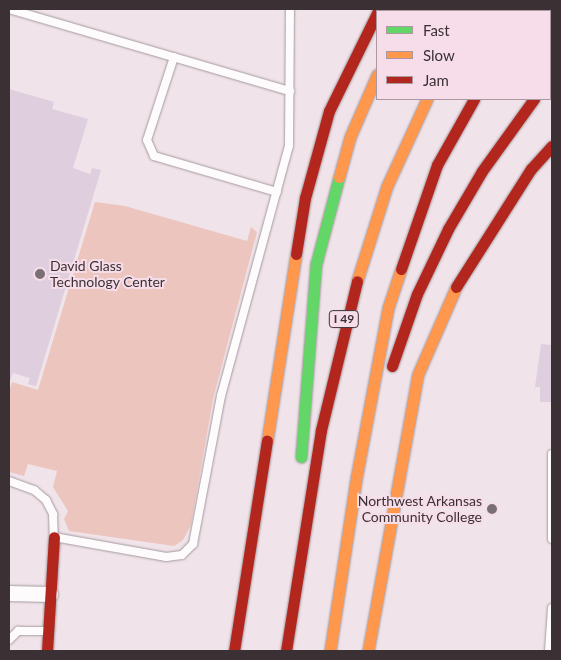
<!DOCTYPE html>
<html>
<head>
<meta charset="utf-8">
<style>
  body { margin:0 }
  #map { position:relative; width:561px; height:660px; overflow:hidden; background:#f0e3e9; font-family:Lato,sans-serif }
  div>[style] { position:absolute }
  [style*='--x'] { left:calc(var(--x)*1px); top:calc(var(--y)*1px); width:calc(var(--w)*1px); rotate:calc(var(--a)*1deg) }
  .green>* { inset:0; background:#ecc6be }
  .building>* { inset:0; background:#dfcedd }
  .roads { filter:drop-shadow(0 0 1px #a49a9f) drop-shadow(0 0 1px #a49a9f) }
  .lane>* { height:8px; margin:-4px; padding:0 4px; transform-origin:4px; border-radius:4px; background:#fdfbfc }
  .street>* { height:15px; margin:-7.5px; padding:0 7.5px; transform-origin:7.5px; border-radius:7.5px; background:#fdfbfc }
  .fast>* { height:11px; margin:-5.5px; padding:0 5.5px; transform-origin:5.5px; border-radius:5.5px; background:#63d668 }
  .slow>* { height:11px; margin:-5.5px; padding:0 5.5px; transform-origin:5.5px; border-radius:5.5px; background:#ff974d }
  .jam>* { height:11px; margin:-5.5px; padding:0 5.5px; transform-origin:5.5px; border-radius:5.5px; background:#b3261e }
  .dots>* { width:14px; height:14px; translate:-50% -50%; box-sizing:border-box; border:2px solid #f6dde9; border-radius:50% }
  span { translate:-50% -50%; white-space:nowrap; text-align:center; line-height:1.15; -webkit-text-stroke:4px #f6dde9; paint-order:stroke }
  .shield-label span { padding:1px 4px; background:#f6dde9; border:1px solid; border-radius:4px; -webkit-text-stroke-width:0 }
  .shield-label { font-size:12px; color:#3b3135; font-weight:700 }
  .poi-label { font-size:14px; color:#3b3135 }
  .left { translate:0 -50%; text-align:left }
  .right { translate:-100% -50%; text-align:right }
  .frame { position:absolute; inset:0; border:10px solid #3b3135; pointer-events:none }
  .legend { position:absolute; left:376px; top:10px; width:175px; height:90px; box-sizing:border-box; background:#f6dde9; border:1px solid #ab98a1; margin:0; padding:6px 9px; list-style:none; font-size:15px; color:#3b3135 }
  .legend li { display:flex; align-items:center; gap:10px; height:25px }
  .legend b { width:25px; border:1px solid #ab98a1 }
</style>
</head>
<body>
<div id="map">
  <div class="green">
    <i style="clip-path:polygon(95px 202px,125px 206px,247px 241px,251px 227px,257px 232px,213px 399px,191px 525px,183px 540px,174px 546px,69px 531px,64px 519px,68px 511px,53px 487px,57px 471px,28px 464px,24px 476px,9px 472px,9px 392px,12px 382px,38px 390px)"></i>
  </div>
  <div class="building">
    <i style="clip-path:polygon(9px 89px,54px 102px,52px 109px,88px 119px,73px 168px,90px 174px,92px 168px,101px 170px,36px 386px,28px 384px,30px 378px,13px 373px,9px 384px)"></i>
    <i style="clip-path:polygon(541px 344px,552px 345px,552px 402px,540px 402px,540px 387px,535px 387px)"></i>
  </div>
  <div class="roads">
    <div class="lane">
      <i style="--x:9;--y:9;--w:293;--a:16.3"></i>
      <i style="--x:174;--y:57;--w:87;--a:108"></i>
      <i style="--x:147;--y:140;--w:17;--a:66"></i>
      <i style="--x:154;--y:156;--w:128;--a:16.3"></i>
      <i style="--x:552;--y:454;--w:85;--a:90"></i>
      <i style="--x:9;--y:481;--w:27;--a:20"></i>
      <i style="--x:34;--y:490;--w:16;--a:40"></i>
      <i style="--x:46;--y:500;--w:16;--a:63"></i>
      <i style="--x:53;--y:514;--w:23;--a:88"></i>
      <i style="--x:54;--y:537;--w:114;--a:10.1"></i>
      <i style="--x:166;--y:557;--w:16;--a:-7"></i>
      <i style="--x:182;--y:555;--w:16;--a:-45"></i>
      <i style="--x:193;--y:544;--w:151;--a:-79.3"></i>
      <i style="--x:221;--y:396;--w:259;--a:-74.8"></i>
      <i style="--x:289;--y:146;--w:137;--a:-89.6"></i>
      <i style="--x:9;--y:640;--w:13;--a:-45"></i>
      <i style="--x:18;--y:631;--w:28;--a:0"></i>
      <i style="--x:549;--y:651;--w:43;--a:-86"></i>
    </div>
    <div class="street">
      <i style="--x:9;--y:593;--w:41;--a:1.4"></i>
    </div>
    <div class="fast">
      <i style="--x:415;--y:11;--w:3;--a:-45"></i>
      <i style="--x:476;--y:11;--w:3;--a:-45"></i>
      <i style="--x:529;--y:11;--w:2;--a:-63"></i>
      <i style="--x:301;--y:457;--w:194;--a:-85.6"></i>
      <i style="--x:316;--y:264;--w:90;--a:-75.2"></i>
    </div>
    <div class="slow">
      <i style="--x:339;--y:177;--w:41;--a:-74.6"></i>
      <i style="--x:350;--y:137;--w:68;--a:-66.5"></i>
      <i style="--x:357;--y:281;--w:100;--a:-72.5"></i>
      <i style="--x:387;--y:186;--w:96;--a:-65.3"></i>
      <i style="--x:267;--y:441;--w:189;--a:-81.2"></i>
      <i style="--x:330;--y:651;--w:174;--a:-81.4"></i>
      <i style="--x:356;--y:479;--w:174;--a:-79.4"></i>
      <i style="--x:388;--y:308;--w:41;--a:-71.6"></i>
      <i style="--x:368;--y:651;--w:281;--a:-79.8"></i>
      <i style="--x:418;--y:374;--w:95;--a:-66.4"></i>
    </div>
    <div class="jam">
      <i style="--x:550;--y:80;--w:4;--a:-56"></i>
      <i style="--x:296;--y:254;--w:57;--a:-80.9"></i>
      <i style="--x:305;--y:198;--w:90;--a:-74.6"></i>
      <i style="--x:329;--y:111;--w:114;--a:-63.9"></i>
      <i style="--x:401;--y:269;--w:110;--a:-70.9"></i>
      <i style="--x:437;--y:165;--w:76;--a:-60.7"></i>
      <i style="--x:456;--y:287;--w:140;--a:-57.6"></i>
      <i style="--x:531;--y:169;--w:31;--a:-48"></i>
      <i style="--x:392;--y:366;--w:76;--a:-70.9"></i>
      <i style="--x:417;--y:294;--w:72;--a:-64.5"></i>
      <i style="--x:448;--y:229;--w:67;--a:-59.6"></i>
      <i style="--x:482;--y:171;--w:89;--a:-54.2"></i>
      <i style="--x:47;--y:651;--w:114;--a:-86.5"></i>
      <i style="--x:234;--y:651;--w:213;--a:-81.1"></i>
      <i style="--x:286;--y:651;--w:224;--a:-81"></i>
      <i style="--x:321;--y:430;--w:153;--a:-76.4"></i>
    </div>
  </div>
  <div class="dots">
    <i style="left:40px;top:274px;background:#7a6f74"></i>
    <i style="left:492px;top:509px;background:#7a6f74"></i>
  </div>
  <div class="shield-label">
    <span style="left:344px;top:319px">I 49</span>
  </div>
  <div class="poi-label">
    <span class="left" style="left:50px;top:274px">David Glass<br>Technology Center</span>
    <span class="right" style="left:482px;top:509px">Northwest Arkansas<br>Community College</span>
  </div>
  <div class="frame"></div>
  <ul class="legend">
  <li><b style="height:6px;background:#63d668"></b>Fast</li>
  <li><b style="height:6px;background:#ff974d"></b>Slow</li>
  <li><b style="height:6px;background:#b3261e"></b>Jam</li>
  </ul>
</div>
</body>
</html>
